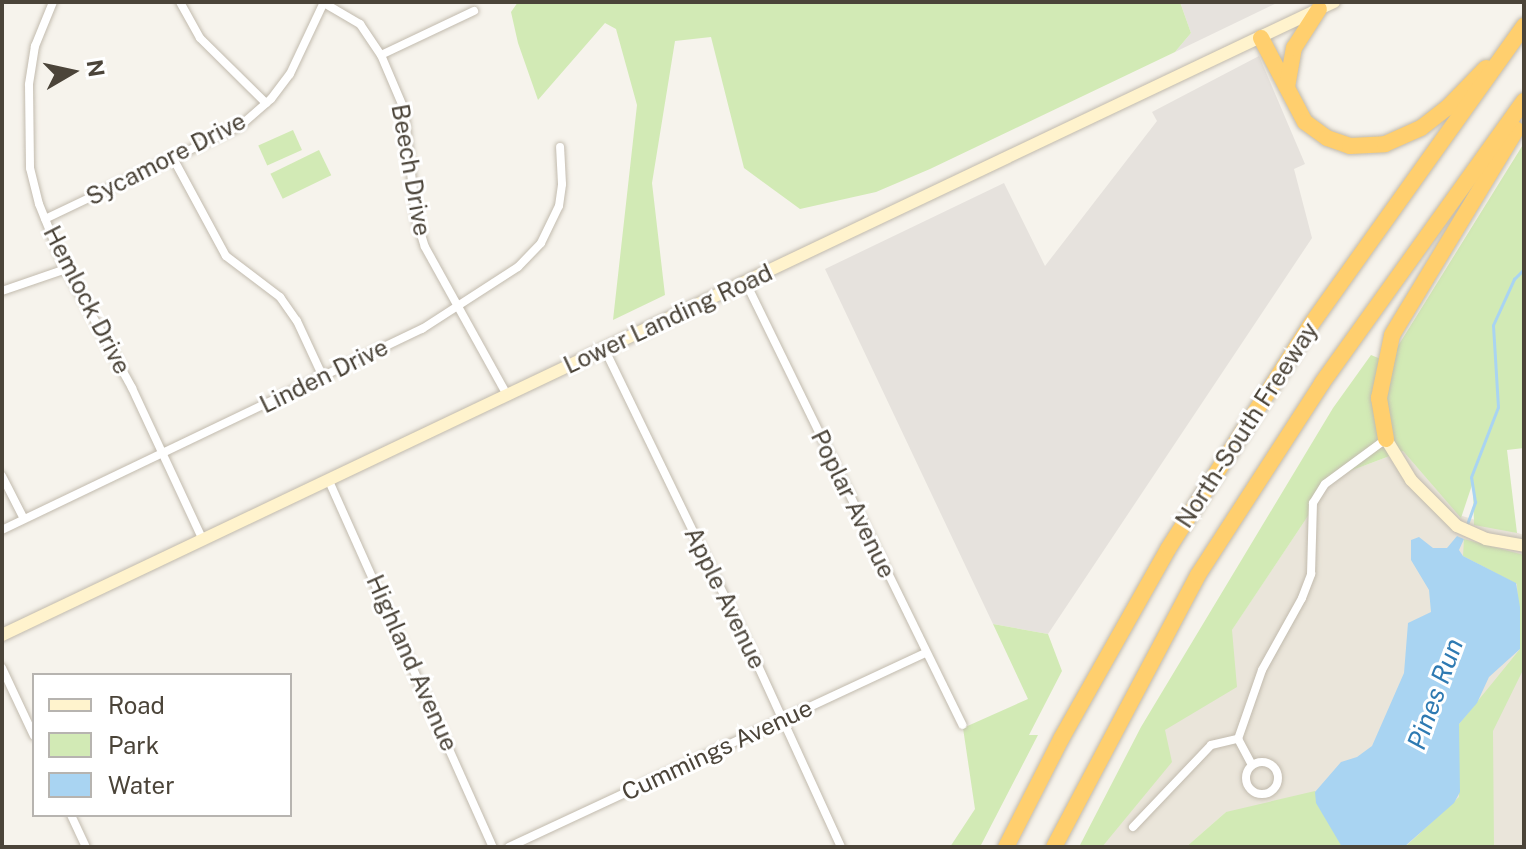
<!DOCTYPE html>
<html>
<head>
<meta charset="utf-8">
<style>
  body { margin:0 }
  #map { position:relative; width:1526px; height:849px; overflow:hidden; background:#f6f3ec; font-family:"Public Sans",sans-serif }
  div>[style] { position:absolute }
  [style*='--x'] { left:calc(var(--x)*1px); top:calc(var(--y)*1px); width:calc(var(--w)*1px); rotate:calc(var(--a)*1deg) }
  .residential>* { inset:0; background:#eae5da }
  .industrial>* { inset:0; background:#e6e2dd }
  .green>* { inset:0; background:#d2eab5; transform-origin:0 0 }
  .water>* { inset:0; background:#a9d4f2 }
  .stream>* { height:3px; margin:-1.5px; padding:0 1.5px; transform-origin:1.5px; border-radius:1.5px; background:#a9d4f2 }
  .roads { filter:drop-shadow(0 0 2px #c2bbae) drop-shadow(0 0 2px #c2bbae) }
  .street>* { height:8px; margin:-4px; padding:0 4px; transform-origin:4px; border-radius:4px; background:#fff }
  .street>.ring { margin:-4px; padding:0; box-sizing:content-box; background:none; border:8px solid #fff; border-radius:50% }
  .secondary>* { height:12px; margin:-6px; padding:0 6px; transform-origin:6px; border-radius:6px; background:#fff3cd }
  .highway>* { height:16px; margin:-8px; padding:0 8px; transform-origin:8px; border-radius:8px; background:#ffcf6e }
  span { translate:-50% -50%; white-space:nowrap; text-align:center; line-height:1.15; -webkit-text-stroke:6px #fff; paint-order:stroke }
  .street-label { font-size:24px; color:#4b4439 }
  .water-label { font-size:26px; color:#2e7ab2; font-style:italic }
  .frame { position:absolute; inset:0; border:4px solid #4b4439; pointer-events:none }
  .legend { position:absolute; left:32px; top:673px; width:260px; height:144px; box-sizing:border-box; background:#fff; border:2px solid #b7b4b0; margin:0; padding:10px 14px; list-style:none; font-size:24px; color:#4b4439 }
  .legend li { display:flex; align-items:center; gap:16px; height:40px }
  .legend b { width:40px; border:2px solid #b7b4b0 }
  .north { position:absolute; left:32px; top:32px; width:80px; height:80px; -webkit-text-stroke:6px #fff; paint-order:stroke; rotate:81deg; font-size:22px; font-weight:700; line-height:32px; text-align:center; color:#4b4439 }
  .north::after { content:''; display:block; margin:auto; width:28px; height:36px; background:#4b4439; clip-path:polygon(50% 0,100% 100%,50% 72%,0 100%) }
</style>
</head>
<body>
<div id="map">
  <div class="residential">
    <i style="clip-path:polygon(1403px 451px,1459px 515px,1524px 535px,1524px 847px,1349px 847px,1226px 812px,1186px 847px,1102px 847px,1165px 730px,1334px 477px)"></i>
  </div>
  <div class="industrial">
    <i style="clip-path:polygon(1180px 2px,1279px 2px,1175px 52px,1191px 33px)"></i>
    <i style="clip-path:polygon(1259px 56px,1305px 164px,1294px 169px,1312px 238px,1048px 634px,993px 624px,825px 269px,1004px 183px,1045px 266px,1157px 121px,1152px 112px)"></i>
  </div>
  <div class="green">
    <i style="clip-path:polygon(518px 2px,1180px 2px,1191px 33px,1175px 52px,930px 169px,876px 192px,800px 209px,744px 168px,711px 37px,675px 41px,652px 183px,665px 295px,613px 320px,637px 105px,616px 29px,605px 23px,538px 100px,518px 43px,511px 12px)"></i>
    <i style="left:293px;top:130px;width:22px;height:38px;rotate:66deg"></i>
    <i style="clip-path:polygon(1524px 143px,1524px 448px,1507px 450px,1517px 533px,1474px 525px,1473px 482px,1461px 518px,1403px 451px,1334px 477px,1232px 630px,1237px 687px,1165px 730px,1172px 762px,1102px 847px,1079px 847px,1141px 727px,1333px 408px,1371px 355px,1388px 362px)"></i>
    <i style="left:319px;top:150px;width:28px;height:54px;rotate:64deg"></i>
    <i style="clip-path:polygon(1464px 539px,1524px 555px,1524px 668px,1493px 731px,1494px 847px,1405px 847px,1459px 797px,1459px 724px,1520px 649px,1517px 584px,1463px 556px)"></i>
    <i style="clip-path:polygon(993px 624px,1048px 634px,1062px 671px,1029px 735px,1038px 735px,980px 847px,950px 847px,975px 809px,963px 728px,1028px 699px)"></i>
    <i style="clip-path:polygon(1315px 791px,1349px 847px,1186px 847px,1226px 812px)"></i>
  </div>
  <div class="water">
    <i style="clip-path:polygon(1457px 536px,1464px 539px,1459px 550px,1463px 556px,1516px 583px,1520px 607px,1520px 649px,1489px 677px,1477px 703px,1459px 724px,1460px 792px,1454px 803px,1404px 847px,1342px 847px,1316px 803px,1315px 792px,1341px 762px,1357px 757px,1372px 746px,1404px 673px,1408px 623px,1431px 612px,1429px 590px,1411px 560px,1411px 540px,1419px 537px,1433px 548px,1447px 548px)"></i>
  </div>
  <div class="stream">
    <i style="--x:1466;--y:527;--w:27;--a:-70"></i>
    <i style="--x:1475;--y:502;--w:25;--a:-99"></i>
    <i style="--x:1471;--y:477;--w:75;--a:-68.9"></i>
    <i style="--x:1498;--y:407;--w:82;--a:-93.5"></i>
    <i style="--x:1493;--y:325;--w:51;--a:-65.5"></i>
    <i style="--x:1514;--y:279;--w:14;--a:-45"></i>
  </div>
  <div class="roads">
    <div class="street">
      <i style="--x:53;--y:2;--w:48;--a:112.2"></i>
      <i style="--x:35;--y:46;--w:39;--a:99"></i>
      <i style="--x:29;--y:85;--w:83;--a:89.3"></i>
      <i style="--x:30;--y:168;--w:37;--a:76"></i>
      <i style="--x:39;--y:204;--w:61;--a:68"></i>
      <i style="--x:62;--y:261;--w:145;--a:61.1"></i>
      <i style="--x:132;--y:388;--w:168;--a:65"></i>
      <i style="--x:180;--y:2;--w:41;--a:60.9"></i>
      <i style="--x:200;--y:38;--w:93;--a:44.6"></i>
      <i style="--x:324;--y:3;--w:42;--a:30.3"></i>
      <i style="--x:360;--y:24;--w:37;--a:56"></i>
      <i style="--x:381;--y:55;--w:59;--a:66.9"></i>
      <i style="--x:404;--y:109;--w:110;--a:83.7"></i>
      <i style="--x:416;--y:218;--w:30;--a:73"></i>
      <i style="--x:425;--y:247;--w:169;--a:61"></i>
      <i style="--x:381;--y:55;--w:103;--a:-25.3"></i>
      <i style="--x:174;--y:160;--w:109;--a:61.6"></i>
      <i style="--x:226;--y:256;--w:68;--a:37.2"></i>
      <i style="--x:280;--y:297;--w:29;--a:55"></i>
      <i style="--x:297;--y:321;--w:62;--a:65.1"></i>
      <i style="--x:45;--y:219;--w:216;--a:-25.5"></i>
      <i style="--x:240;--y:126;--w:41;--a:-41.1"></i>
      <i style="--x:271;--y:99;--w:31;--a:-53"></i>
      <i style="--x:290;--y:74;--w:80;--a:-64.7"></i>
      <i style="--x:746;--y:283;--w:492;--a:63.9"></i>
      <i style="--x:2;--y:291;--w:68;--a:-19"></i>
      <i style="--x:605;--y:350;--w:341;--a:64.1"></i>
      <i style="--x:754;--y:657;--w:209;--a:65.4"></i>
      <i style="--x:2;--y:476;--w:48;--a:62.9"></i>
      <i style="--x:329;--y:481;--w:401;--a:65.9"></i>
      <i style="--x:2;--y:530;--w:466;--a:-25.6"></i>
      <i style="--x:422;--y:329;--w:114;--a:-32.9"></i>
      <i style="--x:518;--y:267;--w:33;--a:-46"></i>
      <i style="--x:541;--y:243;--w:41;--a:-64.1"></i>
      <i style="--x:559;--y:206;--w:22;--a:-82"></i>
      <i style="--x:562;--y:184;--w:37;--a:-93"></i>
      <i style="--x:2;--y:668;--w:75;--a:64.8"></i>
      <i class="ring" style="left:1246px;top:762px;width:24px;height:24px"></i>
      <i style="--x:1252;--y:765;--w:30;--a:-118"></i>
      <i style="--x:1238;--y:739;--w:73;--a:-70.8"></i>
      <i style="--x:1262;--y:670;--w:82;--a:-60.9"></i>
      <i style="--x:1302;--y:598;--w:26;--a:-69"></i>
      <i style="--x:1311;--y:574;--w:71;--a:-88.4"></i>
      <i style="--x:1313;--y:503;--w:22;--a:-58"></i>
      <i style="--x:1325;--y:484;--w:76;--a:-36.4"></i>
      <i style="--x:71;--y:815;--w:35;--a:65"></i>
      <i style="--x:1133;--y:827;--w:113;--a:-46.4"></i>
      <i style="--x:1211;--y:745;--w:28;--a:-13"></i>
      <i style="--x:509;--y:847;--w:459;--a:-25"></i>
    </div>
    <div class="secondary">
      <i style="--x:1386;--y:439;--w:48;--a:58.6"></i>
      <i style="--x:1411;--y:480;--w:65;--a:45"></i>
      <i style="--x:1457;--y:526;--w:32;--a:24"></i>
      <i style="--x:1486;--y:539;--w:39;--a:10"></i>
      <i style="--x:2;--y:635;--w:1475;--a:-25.42"></i>
    </div>
    <div class="highway">
      <i style="--x:1261;--y:38;--w:95;--a:62.4"></i>
      <i style="--x:1305;--y:122;--w:27;--a:36"></i>
      <i style="--x:1327;--y:138;--w:24;--a:19"></i>
      <i style="--x:1350;--y:146;--w:35;--a:-3"></i>
      <i style="--x:1385;--y:144;--w:39;--a:-24"></i>
      <i style="--x:1421;--y:128;--w:33;--a:-38"></i>
      <i style="--x:1447;--y:108;--w:56;--a:-45.7"></i>
      <i style="--x:1287;--y:87;--w:40;--a:-80"></i>
      <i style="--x:1294;--y:48;--w:46;--a:-57.3"></i>
      <i style="--x:1386;--y:439;--w:42;--a:-99.7"></i>
      <i style="--x:1379;--y:398;--w:64;--a:-78.3"></i>
      <i style="--x:1392;--y:335;--w:240;--a:-58.8"></i>
      <i style="--x:1006;--y:847;--w:121;--a:-63"></i>
      <i style="--x:1061;--y:739;--w:218;--a:-60.6"></i>
      <i style="--x:1168;--y:549;--w:264;--a:-57.5"></i>
      <i style="--x:1310;--y:326;--w:369;--a:-54.5"></i>
      <i style="--x:1054;--y:847;--w:308;--a:-62.1"></i>
      <i style="--x:1198;--y:575;--w:229;--a:-57.1"></i>
      <i style="--x:1322;--y:383;--w:347;--a:-54.4"></i>
    </div>
  </div>
  <div class="street-label">
    <span style="left:166px;top:159px;rotate:-27deg">Sycamore Drive</span>
    <span style="left:411px;top:170px;rotate:80deg">Beech Drive</span>
    <span style="left:87px;top:300px;rotate:63deg">Hemlock Drive</span>
    <span style="left:668px;top:319px;rotate:-25deg">Lower Landing Road</span>
    <span style="left:324px;top:376px;rotate:-26deg">Linden Drive</span>
    <span style="left:1247px;top:425px;rotate:-57deg">North-South Freeway</span>
    <span style="left:853px;top:504px;rotate:64deg">Poplar Avenue</span>
    <span style="left:725px;top:598px;rotate:64deg">Apple Avenue</span>
    <span style="left:412px;top:663px;rotate:66deg">Highland Avenue</span>
    <span style="left:717px;top:750px;rotate:-25deg">Cummings Avenue</span>
  </div>
  <div class="water-label">
    <span style="left:1435px;top:694px;rotate:-70deg">Pines Run</span>
  </div>
  <div class="frame"></div>
  <ul class="legend">
  <li><b style="height:10px;background:#fff3cd"></b>Road</li>
  <li><b style="height:22px;background:#d2eab5"></b>Park</li>
  <li><b style="height:22px;background:#a9d4f2"></b>Water</li>
  </ul>
  <div class="north">N</div>
</div>
</body>
</html>
